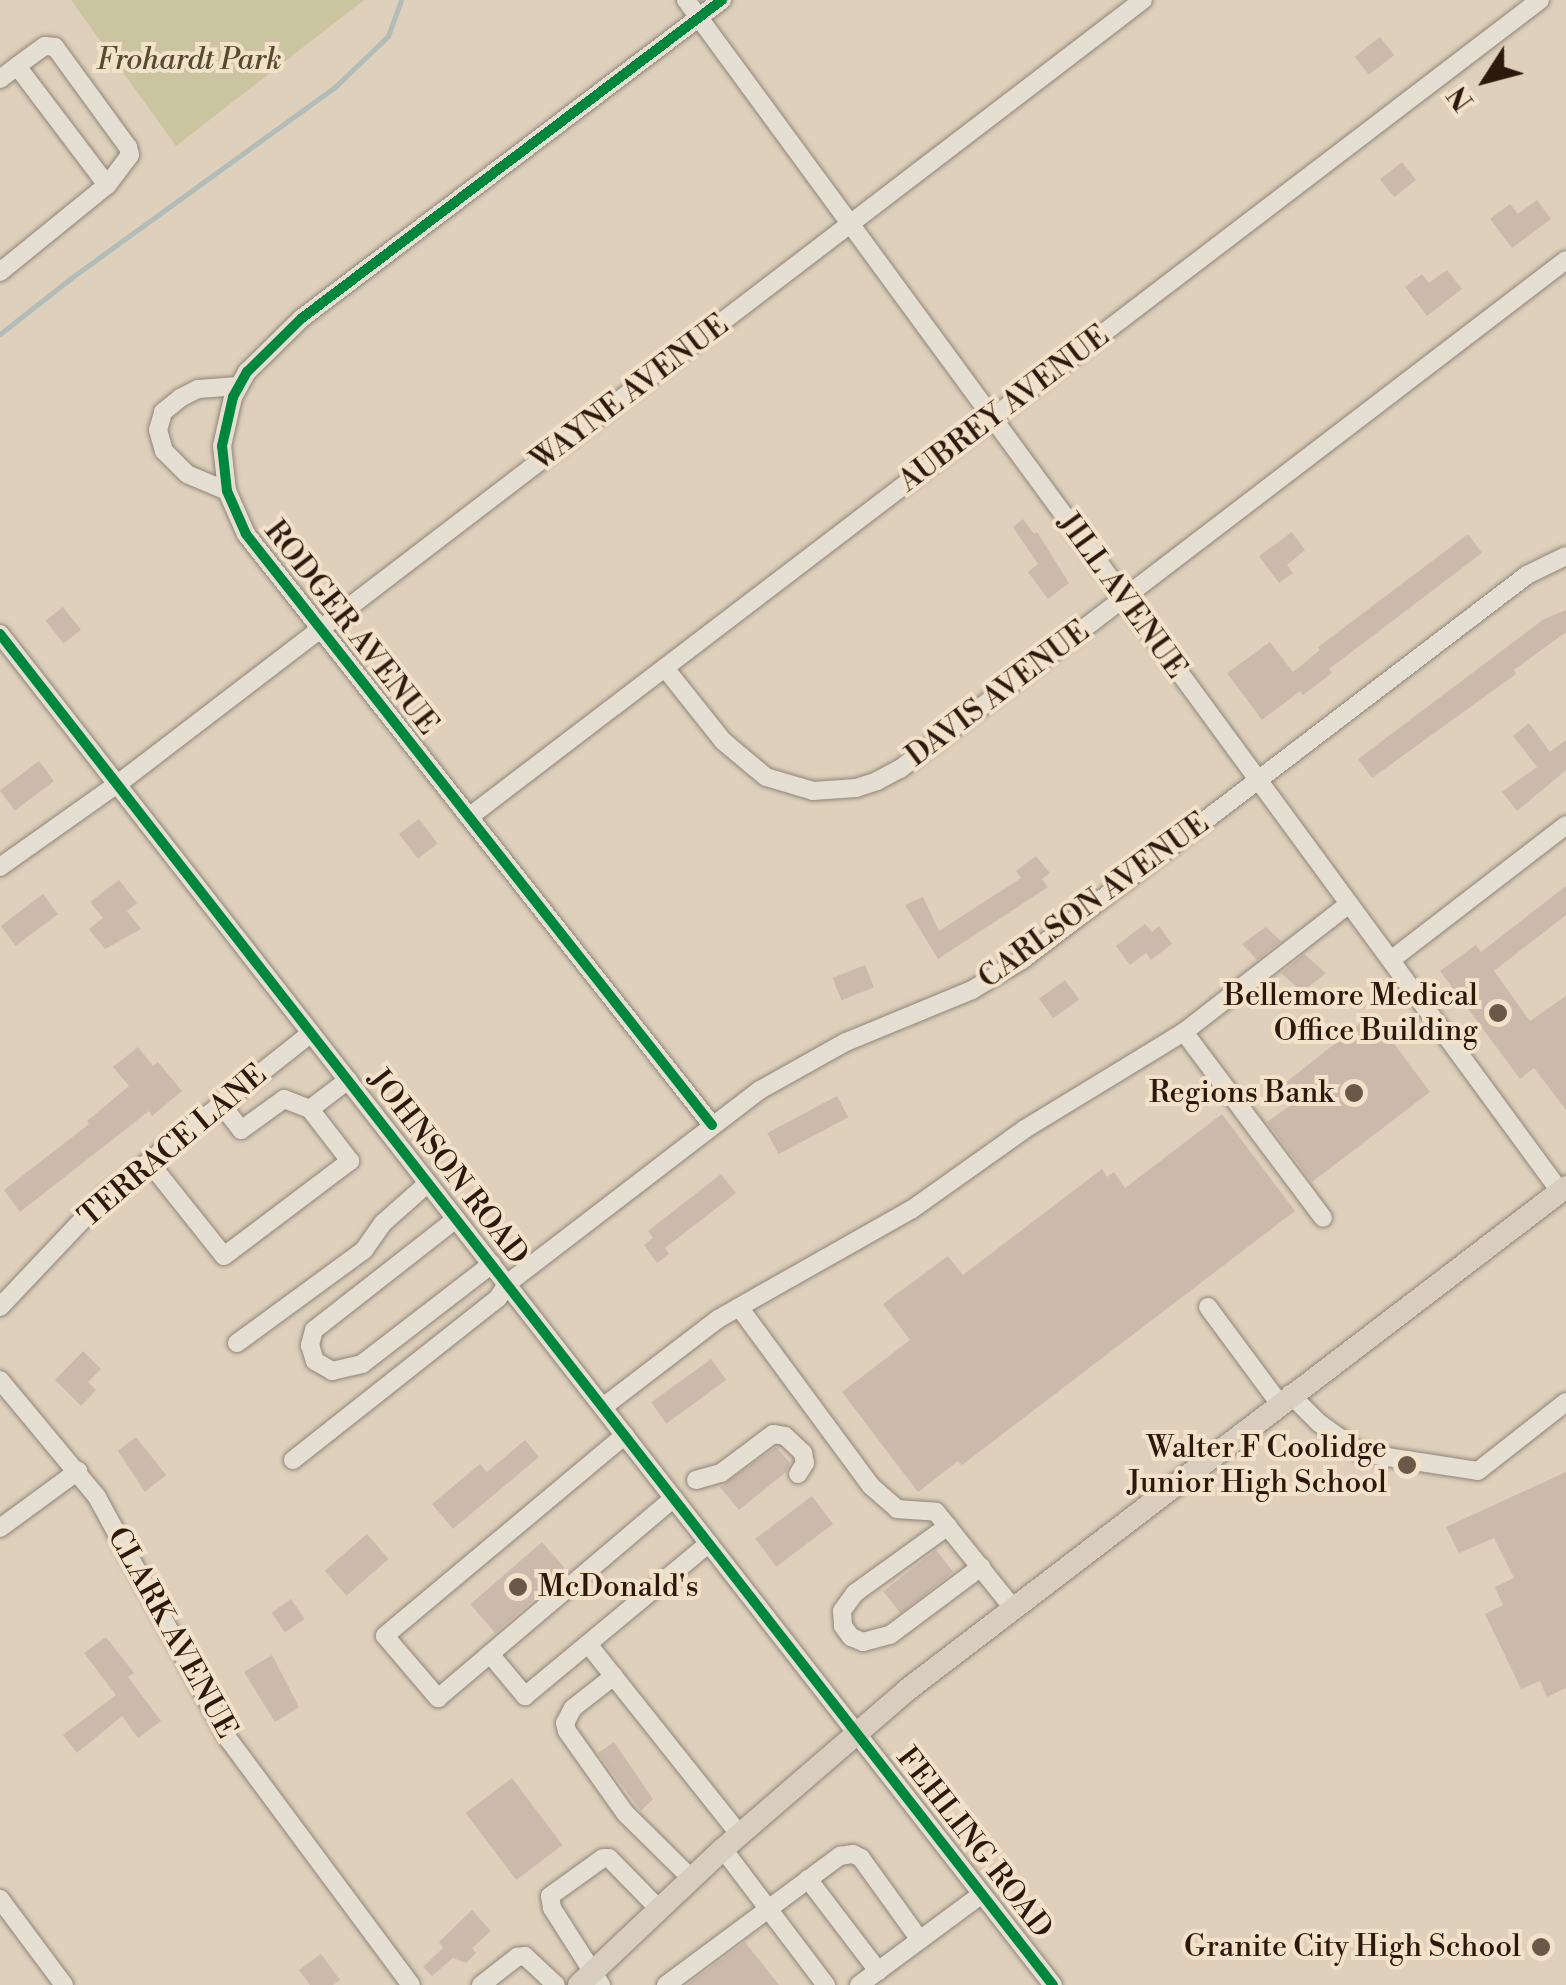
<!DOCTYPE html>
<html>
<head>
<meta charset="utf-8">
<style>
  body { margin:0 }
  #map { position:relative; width:1566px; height:1985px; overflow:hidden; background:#ded0bb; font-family:"Libre Bodoni",serif }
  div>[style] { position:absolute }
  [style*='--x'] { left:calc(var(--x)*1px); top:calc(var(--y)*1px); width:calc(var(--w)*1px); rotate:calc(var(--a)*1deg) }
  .green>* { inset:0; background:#cac5a0 }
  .stream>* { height:5px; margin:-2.5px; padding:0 2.5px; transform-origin:2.5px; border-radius:2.5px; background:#b2bcb8 }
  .building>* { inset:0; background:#cbbaac; transform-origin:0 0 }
  .roads { filter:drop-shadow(0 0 2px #8f8578) drop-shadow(0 0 2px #8f8578) }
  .minor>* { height:18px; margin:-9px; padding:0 9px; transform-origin:9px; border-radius:9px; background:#e5ded3 }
  .major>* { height:22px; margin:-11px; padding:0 11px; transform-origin:11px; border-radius:11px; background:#d8cdbe }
  .cycleway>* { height:10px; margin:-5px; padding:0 5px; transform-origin:5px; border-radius:5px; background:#00873e }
  .dots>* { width:28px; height:28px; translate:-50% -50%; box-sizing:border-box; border:5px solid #f3e2ca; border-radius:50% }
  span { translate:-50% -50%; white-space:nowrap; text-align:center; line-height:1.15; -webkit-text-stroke:8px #f3e2ca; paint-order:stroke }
  .park-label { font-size:30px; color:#564a31; font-style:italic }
  .street-label { font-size:30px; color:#2c190b }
  .poi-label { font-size:30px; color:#2c190b }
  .right { translate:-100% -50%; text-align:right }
  .left { translate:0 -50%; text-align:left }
  .north { position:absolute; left:1436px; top:30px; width:100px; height:100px; -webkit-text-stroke:8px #f3e2ca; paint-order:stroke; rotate:234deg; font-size:28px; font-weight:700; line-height:40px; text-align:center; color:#2c190b }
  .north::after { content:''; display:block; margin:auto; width:35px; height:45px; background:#2c190b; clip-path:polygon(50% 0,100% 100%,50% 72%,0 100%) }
</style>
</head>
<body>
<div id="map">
  <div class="green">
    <i style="clip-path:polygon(71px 0,364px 0,176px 146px)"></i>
  </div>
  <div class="stream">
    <i style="--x:0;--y:334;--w:90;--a:-38.3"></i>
    <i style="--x:71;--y:278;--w:327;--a:-35.9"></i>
    <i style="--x:336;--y:86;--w:72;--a:-43.9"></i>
    <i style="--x:388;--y:36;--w:38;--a:-70"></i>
  </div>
  <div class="building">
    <i style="left:1380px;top:37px;width:23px;height:32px;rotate:52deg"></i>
    <i style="left:1402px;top:162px;width:23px;height:28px;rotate:52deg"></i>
    <i style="clip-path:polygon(1537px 200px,1551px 219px,1512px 248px,1490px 219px,1510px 204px,1518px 214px)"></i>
    <i style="clip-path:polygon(1447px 270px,1462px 289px,1427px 316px,1405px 287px,1422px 274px,1429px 283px)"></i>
    <i style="clip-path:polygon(1023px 519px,1034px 534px,1037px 532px,1069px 583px,1048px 599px,1028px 572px,1038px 564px,1013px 527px)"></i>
    <i style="clip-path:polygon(1292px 532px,1305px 550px,1287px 565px,1293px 573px,1279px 583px,1259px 556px)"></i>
    <i style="clip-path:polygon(1468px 534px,1482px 553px,1329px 669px,1332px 673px,1303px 695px,1300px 691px,1262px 720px,1227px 673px,1270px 642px,1293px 672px,1320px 650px,1318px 647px)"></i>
    <i style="left:63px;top:607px;width:29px;height:22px;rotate:52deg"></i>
    <i style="clip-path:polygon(1566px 610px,1566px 632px,1514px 670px,1516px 674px,1372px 778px,1358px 759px,1544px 619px)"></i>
    <i style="clip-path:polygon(1529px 723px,1550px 752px,1566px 740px,1566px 770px,1517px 811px,1502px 792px,1537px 767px,1513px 736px)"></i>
    <i style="left:39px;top:761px;width:25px;height:49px;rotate:53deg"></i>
    <i style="left:419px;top:819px;width:31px;height:25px;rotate:53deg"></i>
    <i style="clip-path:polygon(1036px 856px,1050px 873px,1042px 879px,1048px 887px,938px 959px,905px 905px,923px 897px,939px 931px,1021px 878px,1016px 871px)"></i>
    <i style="clip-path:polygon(119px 880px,137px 903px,127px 911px,141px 929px,105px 949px,89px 929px,103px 918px,90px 902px)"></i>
    <i style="clip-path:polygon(1566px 886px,1566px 915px,1494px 971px,1530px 1021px,1566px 996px,1566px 1110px,1534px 1068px,1520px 1079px,1440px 971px,1476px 945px,1481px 952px)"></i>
    <i style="left:43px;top:894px;width:25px;height:53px;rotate:53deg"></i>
    <i style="clip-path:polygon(1145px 924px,1152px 932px,1159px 926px,1172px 944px,1151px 960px,1146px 953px,1130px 965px,1116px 946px)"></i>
    <i style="clip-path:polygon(1266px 927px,1281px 941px,1257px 960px,1242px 944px)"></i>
    <i style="clip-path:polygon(1304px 954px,1326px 973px,1302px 992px,1281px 973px)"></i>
    <i style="left:865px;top:965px;width:24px;height:35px;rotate:68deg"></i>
    <i style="left:1065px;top:980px;width:24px;height:32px;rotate:54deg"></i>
    <i style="clip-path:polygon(1372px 1014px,1430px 1092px,1312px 1182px,1267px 1122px,1291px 1105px,1279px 1088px)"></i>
    <i style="clip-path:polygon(138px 1047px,153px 1066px,158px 1062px,182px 1091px,152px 1116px,149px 1111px,20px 1212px,4px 1190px,89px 1124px,87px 1121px,129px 1086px,113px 1067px)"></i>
    <i style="left:837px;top:1096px;width:24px;height:79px;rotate:62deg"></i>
    <i style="clip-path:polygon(1222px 1114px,1295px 1211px,962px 1465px,958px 1461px,918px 1492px,842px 1392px,910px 1340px,883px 1304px,948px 1256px,963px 1275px,1102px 1169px,1107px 1177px,1114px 1172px,1125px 1188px)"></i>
    <i style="clip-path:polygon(721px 1174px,736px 1193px,665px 1248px,669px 1254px,657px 1263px,644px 1245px,653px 1238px,648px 1231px)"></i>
    <i style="clip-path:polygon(83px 1351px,101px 1369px,88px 1382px,96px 1390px,81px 1406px,55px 1380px)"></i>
    <i style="left:711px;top:1359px;width:26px;height:74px;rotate:54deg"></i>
    <i style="clip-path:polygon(136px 1437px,166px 1475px,145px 1492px,118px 1451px)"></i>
    <i style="clip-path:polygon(525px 1440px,539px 1457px,453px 1529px,432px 1504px,480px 1464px,487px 1472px)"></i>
    <i style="clip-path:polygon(776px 1447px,790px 1463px,786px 1472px,739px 1510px,720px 1487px)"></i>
    <i style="clip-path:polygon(1566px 1472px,1566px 1688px,1547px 1697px,1540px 1681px,1521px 1689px,1485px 1614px,1503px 1605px,1495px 1587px,1514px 1578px,1494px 1538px,1459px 1553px,1446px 1527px)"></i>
    <i style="left:812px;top:1496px;width:35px;height:71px;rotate:53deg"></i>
    <i style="left:367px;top:1534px;width:33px;height:56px;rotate:49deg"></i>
    <i style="left:542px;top:1542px;width:38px;height:95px;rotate:49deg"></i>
    <i style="left:936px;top:1550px;width:28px;height:67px;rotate:52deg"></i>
    <i style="left:291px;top:1599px;width:24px;height:24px;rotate:55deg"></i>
    <i style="clip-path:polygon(106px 1637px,134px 1673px,128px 1677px,161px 1721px,138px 1738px,122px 1716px,77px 1753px,63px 1735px,116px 1695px,84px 1653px)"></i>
    <i style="clip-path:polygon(272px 1655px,299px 1707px,275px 1722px,244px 1672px)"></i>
    <i style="clip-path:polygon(614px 1742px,653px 1799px,641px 1811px,598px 1753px)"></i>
    <i style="left:512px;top:1778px;width:84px;height:58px;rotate:53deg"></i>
    <i style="clip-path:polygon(472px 1910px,491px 1931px,472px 1948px,476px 1953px,466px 1963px,453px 1958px,432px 1976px,423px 1967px,443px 1948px,439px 1942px)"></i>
    <i style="clip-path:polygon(745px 1942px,779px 1985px,687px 1985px)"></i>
    <i style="clip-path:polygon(321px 1954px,340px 1980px,333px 1985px,310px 1985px,299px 1970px)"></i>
  </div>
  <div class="roads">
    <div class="minor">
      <i style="--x:686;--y:0;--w:1477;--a:53.73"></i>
      <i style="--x:0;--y:79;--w:21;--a:-37"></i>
      <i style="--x:17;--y:66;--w:34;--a:-36"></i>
      <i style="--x:45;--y:46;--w:10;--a:6"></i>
      <i style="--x:55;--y:47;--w:124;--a:53.9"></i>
      <i style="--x:128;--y:147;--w:8;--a:76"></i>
      <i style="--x:130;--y:155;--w:38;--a:127"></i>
      <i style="--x:107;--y:185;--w:149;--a:-127.1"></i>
      <i style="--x:0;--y:272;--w:138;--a:-39.1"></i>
      <i style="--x:227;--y:491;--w:43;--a:-157"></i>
      <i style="--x:187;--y:474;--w:33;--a:-135"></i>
      <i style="--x:164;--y:451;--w:22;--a:-106"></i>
      <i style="--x:158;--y:430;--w:19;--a:-74"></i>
      <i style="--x:163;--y:412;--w:22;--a:-39"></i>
      <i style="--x:180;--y:398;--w:20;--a:-27"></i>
      <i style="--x:198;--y:389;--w:41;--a:-4.2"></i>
      <i style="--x:0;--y:634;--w:1713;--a:52.07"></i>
      <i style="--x:665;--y:668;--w:93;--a:51.5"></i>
      <i style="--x:723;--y:741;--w:56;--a:39.9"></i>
      <i style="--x:766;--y:777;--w:49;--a:16.6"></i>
      <i style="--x:813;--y:791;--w:43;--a:-4"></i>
      <i style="--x:856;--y:788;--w:22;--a:-18"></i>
      <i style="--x:877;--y:781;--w:26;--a:-28"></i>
      <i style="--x:900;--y:769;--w:838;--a:-37.39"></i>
      <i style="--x:469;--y:817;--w:1347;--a:-37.34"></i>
      <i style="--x:0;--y:867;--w:151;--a:-35.3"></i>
      <i style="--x:123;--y:780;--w:1284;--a:-37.41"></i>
      <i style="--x:1391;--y:960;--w:221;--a:-37.6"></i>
      <i style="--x:1184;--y:1032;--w:209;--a:-37.8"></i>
      <i style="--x:221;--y:1104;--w:33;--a:52"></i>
      <i style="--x:241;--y:1130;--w:53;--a:-35.8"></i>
      <i style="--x:284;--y:1099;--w:28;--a:21"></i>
      <i style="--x:712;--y:1125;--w:753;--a:-128.26"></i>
      <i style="--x:246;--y:534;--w:47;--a:-113.8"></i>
      <i style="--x:227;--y:491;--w:45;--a:-96.3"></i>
      <i style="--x:222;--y:446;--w:50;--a:-77.3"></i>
      <i style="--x:233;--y:397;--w:29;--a:-61"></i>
      <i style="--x:247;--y:372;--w:77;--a:-44.5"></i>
      <i style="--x:302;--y:318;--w:527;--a:-37.13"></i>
      <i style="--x:149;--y:1162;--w:120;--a:51.4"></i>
      <i style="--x:224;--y:1256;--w:158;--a:-37"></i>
      <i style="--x:350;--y:1161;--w:66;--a:-127.6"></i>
      <i style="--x:310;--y:1109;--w:48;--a:-37.3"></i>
      <i style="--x:456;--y:1219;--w:180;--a:142"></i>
      <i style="--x:314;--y:1330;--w:16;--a:105"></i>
      <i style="--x:310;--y:1345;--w:17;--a:73"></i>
      <i style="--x:315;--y:1361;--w:20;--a:30"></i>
      <i style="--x:332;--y:1371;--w:31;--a:-13"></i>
      <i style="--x:362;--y:1364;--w:164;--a:-37.6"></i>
      <i style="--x:0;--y:1307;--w:150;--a:-46.6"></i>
      <i style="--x:103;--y:1198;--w:265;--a:-38.4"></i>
      <i style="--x:739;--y:1307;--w:222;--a:53.6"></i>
      <i style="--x:871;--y:1486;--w:35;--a:41"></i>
      <i style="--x:897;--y:1509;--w:39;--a:4"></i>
      <i style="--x:936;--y:1512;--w:123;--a:51.3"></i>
      <i style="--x:1208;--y:1307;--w:119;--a:53.5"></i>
      <i style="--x:237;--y:1343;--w:157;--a:-36.2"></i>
      <i style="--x:364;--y:1250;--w:33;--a:-55"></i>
      <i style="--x:383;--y:1223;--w:60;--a:-41.6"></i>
      <i style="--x:0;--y:1380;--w:152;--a:50.3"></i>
      <i style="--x:97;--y:1497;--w:277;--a:61.5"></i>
      <i style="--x:229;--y:1740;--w:305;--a:53.4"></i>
      <i style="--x:1290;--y:1394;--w:41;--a:45"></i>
      <i style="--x:1319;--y:1423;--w:52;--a:35.5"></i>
      <i style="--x:1361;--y:1453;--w:118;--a:8.7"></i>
      <i style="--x:1478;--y:1471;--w:112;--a:-38.1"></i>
      <i style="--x:603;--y:1407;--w:145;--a:-37.4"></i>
      <i style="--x:718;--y:1319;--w:222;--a:-29.5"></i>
      <i style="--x:911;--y:1210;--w:140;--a:-35.4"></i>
      <i style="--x:1025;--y:1129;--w:186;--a:-31.4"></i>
      <i style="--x:1184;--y:1032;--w:232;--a:53.2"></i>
      <i style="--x:625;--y:1435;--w:313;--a:140.1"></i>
      <i style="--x:385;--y:1636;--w:82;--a:49.5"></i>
      <i style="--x:438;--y:1698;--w:309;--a:-40.3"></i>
      <i style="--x:293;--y:1460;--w:261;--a:-38.3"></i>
      <i style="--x:498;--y:1298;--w:17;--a:-57"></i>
      <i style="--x:507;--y:1284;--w:319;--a:-37.5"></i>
      <i style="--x:760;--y:1090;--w:98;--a:-29.2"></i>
      <i style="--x:846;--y:1042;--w:136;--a:-22.4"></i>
      <i style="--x:972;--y:990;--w:58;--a:-31"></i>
      <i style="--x:1022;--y:960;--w:635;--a:-37.32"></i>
      <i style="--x:1527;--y:575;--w:43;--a:-26"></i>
      <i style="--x:696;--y:1480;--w:26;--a:-16"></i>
      <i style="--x:721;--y:1473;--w:65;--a:-36.9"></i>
      <i style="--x:773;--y:1434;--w:12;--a:9"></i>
      <i style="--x:785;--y:1436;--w:25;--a:43"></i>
      <i style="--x:803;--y:1453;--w:10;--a:79"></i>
      <i style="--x:805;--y:1463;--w:13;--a:122"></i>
      <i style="--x:948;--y:1526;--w:115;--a:144.2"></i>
      <i style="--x:855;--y:1593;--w:22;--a:126"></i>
      <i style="--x:842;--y:1611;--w:15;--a:86"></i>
      <i style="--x:843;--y:1626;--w:14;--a:54"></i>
      <i style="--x:851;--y:1637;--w:13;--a:23"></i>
      <i style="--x:863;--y:1642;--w:28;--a:-15"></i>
      <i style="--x:890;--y:1635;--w:114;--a:-36.8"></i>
      <i style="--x:0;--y:1528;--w:97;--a:-36.2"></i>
      <i style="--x:588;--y:1644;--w:243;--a:51.5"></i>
      <i style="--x:490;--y:1654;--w:55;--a:50.2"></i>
      <i style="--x:525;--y:1696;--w:239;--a:-39.7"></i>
      <i style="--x:614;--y:1676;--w:52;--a:142"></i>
      <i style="--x:573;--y:1708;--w:17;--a:118"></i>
      <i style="--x:565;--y:1723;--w:8;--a:76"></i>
      <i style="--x:567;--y:1731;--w:100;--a:54.7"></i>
      <i style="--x:625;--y:1813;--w:93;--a:44.6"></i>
      <i style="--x:723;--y:1849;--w:171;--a:52.9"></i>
      <i style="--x:808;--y:1879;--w:116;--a:52.7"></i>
      <i style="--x:0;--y:1899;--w:107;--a:53.3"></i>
      <i style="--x:481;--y:1985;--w:46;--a:-37.9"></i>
      <i style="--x:517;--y:1957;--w:8;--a:-7"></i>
      <i style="--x:525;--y:1956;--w:42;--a:43.1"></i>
      <i style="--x:601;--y:1985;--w:91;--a:-122.5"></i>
      <i style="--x:552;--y:1908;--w:12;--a:-99"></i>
      <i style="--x:550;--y:1896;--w:65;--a:-35.6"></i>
      <i style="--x:603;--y:1858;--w:6;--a:0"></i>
      <i style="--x:609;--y:1858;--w:71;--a:45.6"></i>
      <i style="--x:666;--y:1985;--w:217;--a:-36.6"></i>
      <i style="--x:840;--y:1856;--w:13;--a:-9"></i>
      <i style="--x:853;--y:1854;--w:9;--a:27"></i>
      <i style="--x:861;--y:1858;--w:101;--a:54.3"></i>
      <i style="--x:859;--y:1985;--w:153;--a:-36.5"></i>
    </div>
    <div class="major">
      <i style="--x:579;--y:1985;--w:198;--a:-43.4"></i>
      <i style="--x:723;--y:1849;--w:243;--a:-40.8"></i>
      <i style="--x:907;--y:1690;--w:829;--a:-37.35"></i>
    </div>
  </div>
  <div class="cycleway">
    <i style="--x:0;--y:634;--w:1713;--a:52.07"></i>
    <i style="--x:712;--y:1125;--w:753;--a:-128.26"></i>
    <i style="--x:246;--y:534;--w:47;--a:-113.8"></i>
    <i style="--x:227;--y:491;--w:45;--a:-96.3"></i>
    <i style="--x:222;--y:446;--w:50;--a:-77.3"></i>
    <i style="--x:233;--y:397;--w:29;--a:-61"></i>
    <i style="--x:247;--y:372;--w:77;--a:-44.5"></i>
    <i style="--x:302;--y:318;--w:527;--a:-37.13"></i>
  </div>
  <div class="dots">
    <i style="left:1498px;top:1013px;background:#6a5949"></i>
    <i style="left:1354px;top:1093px;background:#6a5949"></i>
    <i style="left:1407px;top:1465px;background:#6a5949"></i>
    <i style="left:518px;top:1587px;background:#6a5949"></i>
    <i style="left:1541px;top:1947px;background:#6a5949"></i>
  </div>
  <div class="park-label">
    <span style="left:189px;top:60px">Frohardt Park</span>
  </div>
  <div class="street-label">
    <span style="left:630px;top:393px;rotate:-37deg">WAYNE AVENUE</span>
    <span style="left:1004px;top:409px;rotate:-37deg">AUBREY AVENUE</span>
    <span style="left:1122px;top:596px;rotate:54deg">JILL AVENUE</span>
    <span style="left:351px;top:628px;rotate:52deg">RODGER AVENUE</span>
    <span style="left:998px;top:694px;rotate:-37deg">DAVIS AVENUE</span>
    <span style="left:1094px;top:901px;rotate:-36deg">CARLSON AVENUE</span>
    <span style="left:173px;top:1146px;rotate:-40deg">TERRACE LANE</span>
    <span style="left:448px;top:1167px;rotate:52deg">JOHNSON ROAD</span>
    <span style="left:172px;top:1633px;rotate:61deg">CLARK AVENUE</span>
    <span style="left:974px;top:1843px;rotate:52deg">FEHLING ROAD</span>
  </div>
  <div class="poi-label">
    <span class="right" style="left:1478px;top:1013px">Bellemore Medical<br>Office Building</span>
    <span class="right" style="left:1334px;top:1093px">Regions Bank</span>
    <span class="right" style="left:1387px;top:1465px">Walter F Coolidge<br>Junior High School</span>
    <span class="left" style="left:538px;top:1587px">McDonald's</span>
    <span class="right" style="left:1521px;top:1947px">Granite City High School</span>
  </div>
  <div class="north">N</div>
</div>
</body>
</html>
